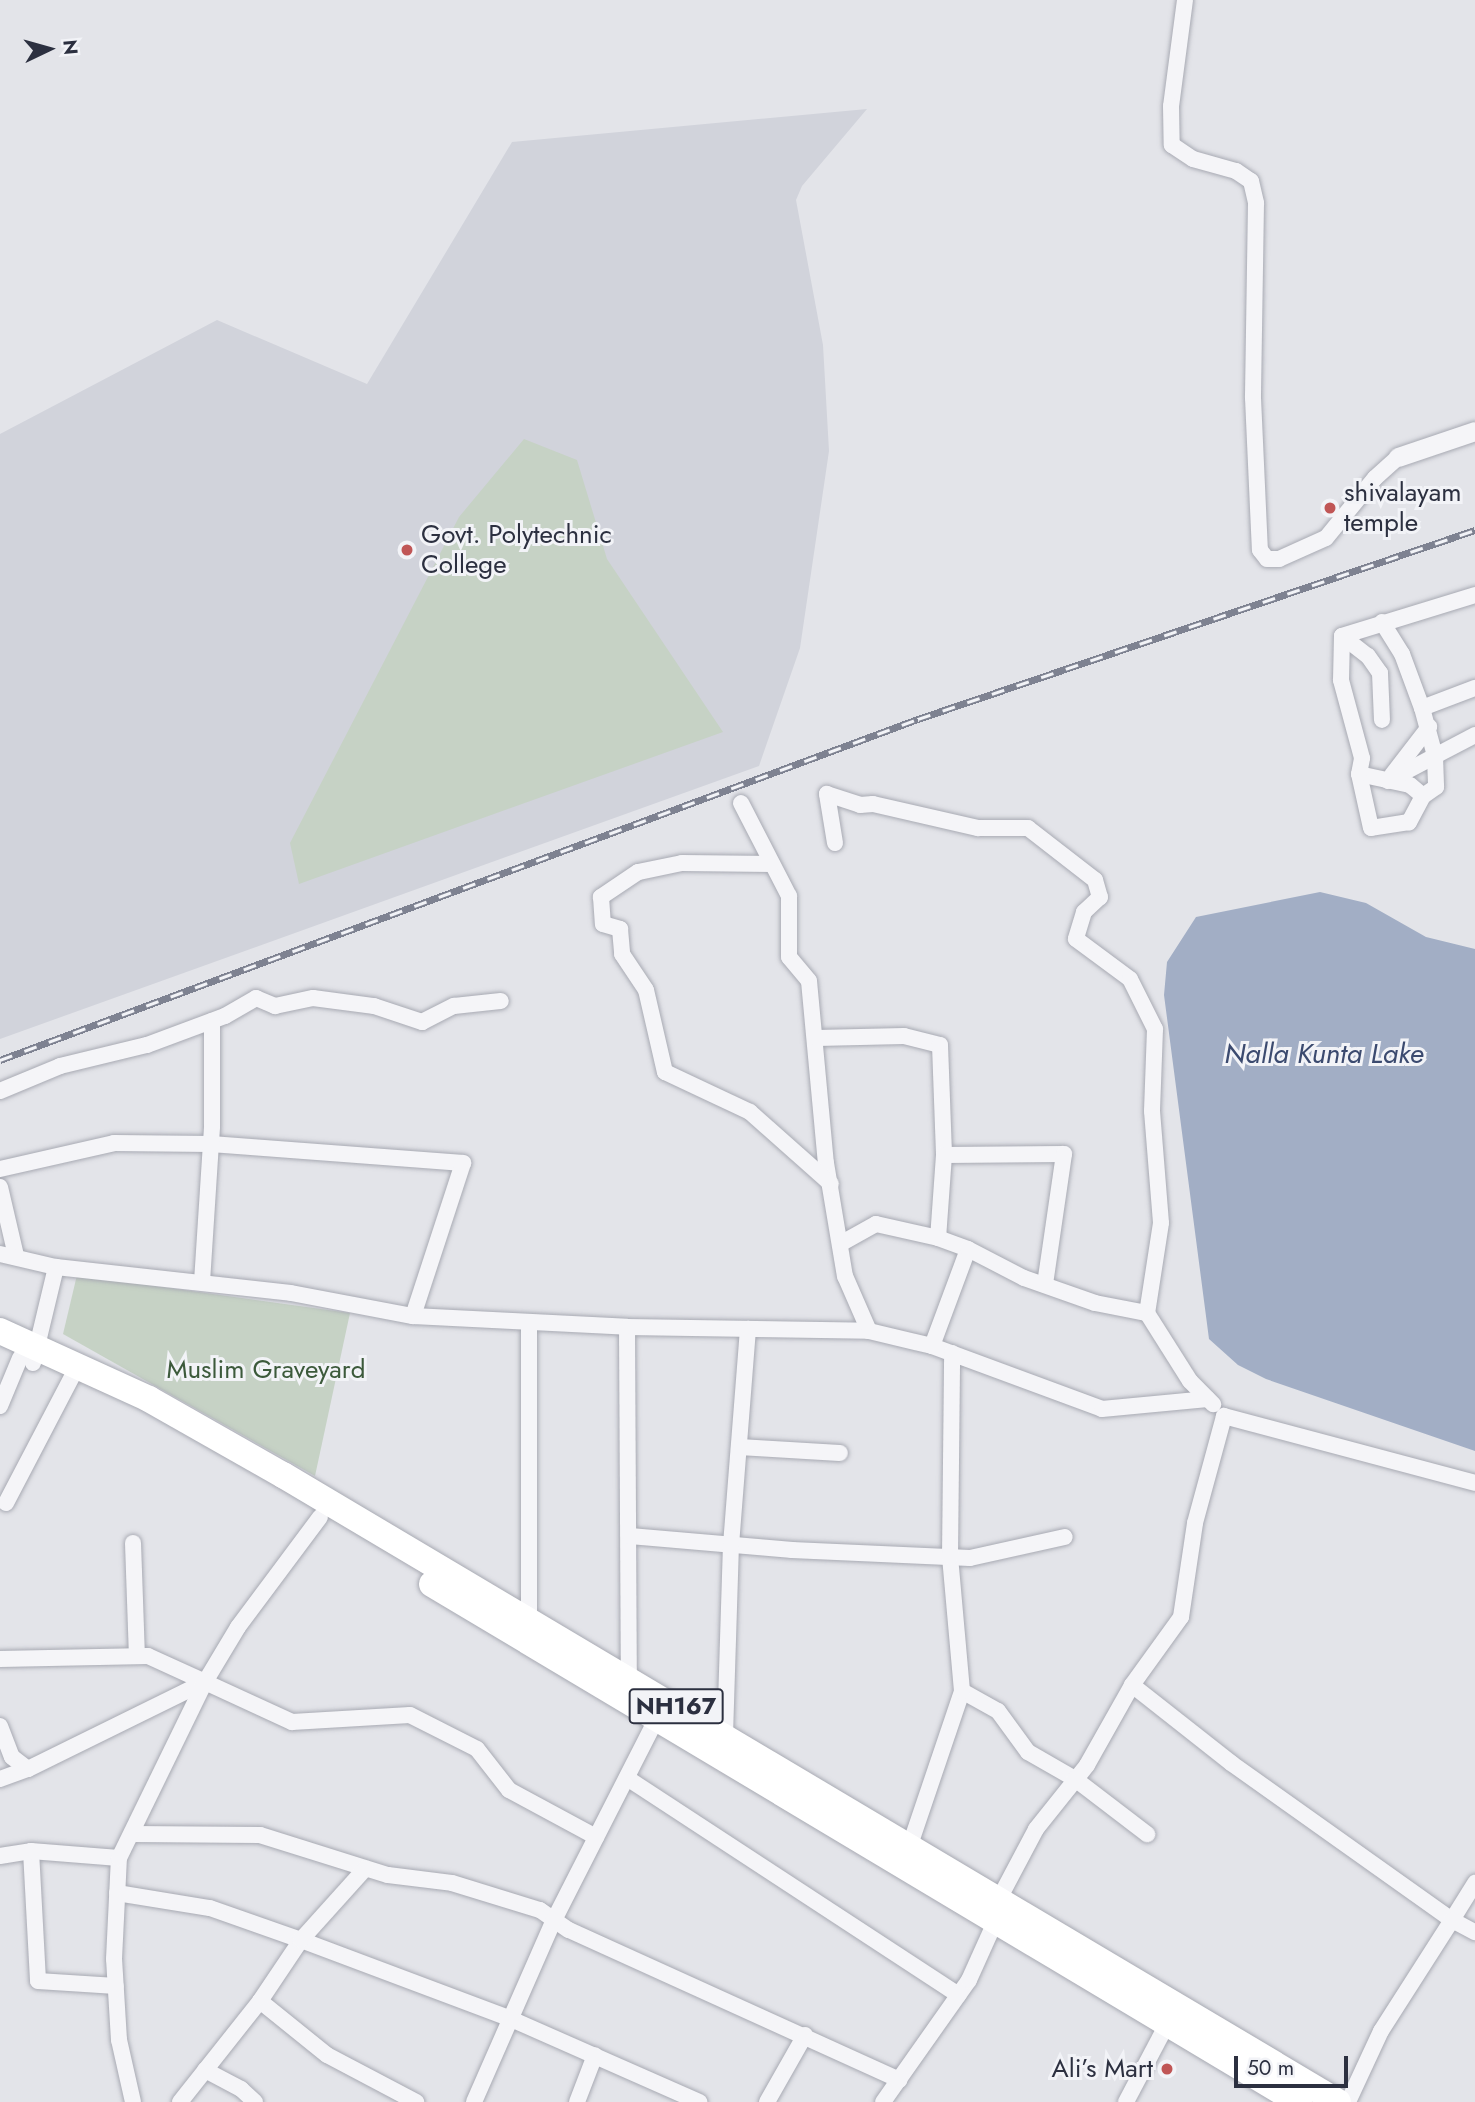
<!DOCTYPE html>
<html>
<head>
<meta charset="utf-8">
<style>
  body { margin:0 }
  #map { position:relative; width:1475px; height:2102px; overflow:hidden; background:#e3e4e9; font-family:Jost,sans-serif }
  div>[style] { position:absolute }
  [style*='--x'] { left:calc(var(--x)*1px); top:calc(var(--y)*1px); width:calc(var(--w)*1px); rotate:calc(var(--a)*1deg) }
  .built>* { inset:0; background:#d1d3db }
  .green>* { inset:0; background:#c6d2c5 }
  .water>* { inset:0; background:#a2aec5 }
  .roads { filter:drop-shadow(0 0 2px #a8aab3) drop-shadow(0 0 2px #a8aab3) }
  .minor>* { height:16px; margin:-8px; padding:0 8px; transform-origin:8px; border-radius:8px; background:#f5f5f8 }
  .tertiary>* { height:19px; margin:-9.5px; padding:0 9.5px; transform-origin:9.5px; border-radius:9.5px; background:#f5f5f8 }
  .trunk>* { height:26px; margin:-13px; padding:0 13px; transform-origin:13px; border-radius:13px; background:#fff }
  .rail>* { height:7px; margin-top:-3.5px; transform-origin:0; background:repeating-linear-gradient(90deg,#f2f3f7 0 13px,#7e8291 0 26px); box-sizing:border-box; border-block:2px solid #7e8291 }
  .dots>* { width:19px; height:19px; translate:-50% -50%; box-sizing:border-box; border:4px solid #f2f3f7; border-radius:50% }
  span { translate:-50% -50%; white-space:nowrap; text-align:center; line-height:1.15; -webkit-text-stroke:6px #f2f3f7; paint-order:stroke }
  .shield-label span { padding:2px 5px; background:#f2f3f7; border:2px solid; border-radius:5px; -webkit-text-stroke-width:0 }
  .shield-label { font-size:24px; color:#2c3040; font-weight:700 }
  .poi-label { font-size:26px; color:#2c3040 }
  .left { translate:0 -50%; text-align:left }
  .right { translate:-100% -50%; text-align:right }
  .park-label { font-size:26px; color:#3c5a3b }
  .water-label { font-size:28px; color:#3b4a6f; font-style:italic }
  .north { position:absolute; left:14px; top:14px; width:70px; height:70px; -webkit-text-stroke:5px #f2f3f7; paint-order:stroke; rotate:85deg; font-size:19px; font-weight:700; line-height:28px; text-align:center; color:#2c3040 }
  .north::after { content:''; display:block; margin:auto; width:24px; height:32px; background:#2c3040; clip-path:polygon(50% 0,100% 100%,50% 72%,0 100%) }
  .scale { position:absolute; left:1234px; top:2056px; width:114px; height:32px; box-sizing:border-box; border:4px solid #2c3040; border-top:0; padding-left:9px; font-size:21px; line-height:24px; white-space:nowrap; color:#2c3040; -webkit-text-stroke:5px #f2f3f7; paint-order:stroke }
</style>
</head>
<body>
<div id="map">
  <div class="built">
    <i style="clip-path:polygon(867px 109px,802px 186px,796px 200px,823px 345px,829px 451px,800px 648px,759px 766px,0 1039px,0 434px,217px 320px,367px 384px,512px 142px)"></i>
  </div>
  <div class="green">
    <i style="clip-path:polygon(524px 439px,577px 460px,607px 559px,723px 732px,299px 884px,290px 843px,459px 517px)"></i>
    <i style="clip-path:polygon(77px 1275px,350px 1313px,315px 1476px,63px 1334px)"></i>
  </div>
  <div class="water">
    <i style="clip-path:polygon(1320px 892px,1366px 903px,1426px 937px,1475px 949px,1475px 1451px,1266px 1379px,1238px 1365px,1209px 1339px,1164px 995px,1167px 962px,1196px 917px)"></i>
  </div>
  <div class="roads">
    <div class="minor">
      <i style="--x:1185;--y:0;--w:107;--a:97.5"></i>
      <i style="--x:1171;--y:106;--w:39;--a:89"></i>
      <i style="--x:1172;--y:145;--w:25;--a:34"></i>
      <i style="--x:1193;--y:159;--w:45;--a:15.6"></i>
      <i style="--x:1236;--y:171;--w:18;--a:34"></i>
      <i style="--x:1251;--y:181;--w:23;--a:77"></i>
      <i style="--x:1256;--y:203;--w:195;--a:90.9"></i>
      <i style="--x:1253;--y:398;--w:152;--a:87.4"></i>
      <i style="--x:1260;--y:550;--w:11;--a:52"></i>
      <i style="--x:1267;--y:559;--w:12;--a:0"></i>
      <i style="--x:1279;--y:559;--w:51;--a:-24.1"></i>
      <i style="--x:1326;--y:538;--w:77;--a:-50.8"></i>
      <i style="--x:1375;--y:478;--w:31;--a:-42"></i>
      <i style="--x:1382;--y:622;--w:38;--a:58"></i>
      <i style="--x:1402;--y:654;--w:58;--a:69.7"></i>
      <i style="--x:1422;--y:708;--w:57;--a:-20.7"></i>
      <i style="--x:1342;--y:636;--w:33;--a:38"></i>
      <i style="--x:1368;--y:656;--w:21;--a:55"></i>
      <i style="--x:1380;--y:673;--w:47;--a:87.6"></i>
      <i style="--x:1422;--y:708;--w:50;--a:74.8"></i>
      <i style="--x:1435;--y:756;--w:45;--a:-27.7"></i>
      <i style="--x:1359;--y:774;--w:52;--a:12.2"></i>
      <i style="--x:1410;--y:785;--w:17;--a:40"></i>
      <i style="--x:1392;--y:775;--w:61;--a:-52.4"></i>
      <i style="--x:1388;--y:781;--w:53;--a:-28"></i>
      <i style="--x:1435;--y:756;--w:31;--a:88"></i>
      <i style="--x:1436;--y:787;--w:16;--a:145"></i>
      <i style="--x:1423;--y:796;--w:30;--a:118"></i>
      <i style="--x:1409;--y:822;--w:38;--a:171"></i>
      <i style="--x:1371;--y:828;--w:55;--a:-102.5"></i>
      <i style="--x:1359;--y:774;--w:16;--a:-79"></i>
      <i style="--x:1362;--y:758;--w:81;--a:-105.1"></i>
      <i style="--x:1341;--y:680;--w:44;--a:-88.7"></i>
      <i style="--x:1342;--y:636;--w:139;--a:-17.1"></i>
      <i style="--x:741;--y:803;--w:105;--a:62.7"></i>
      <i style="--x:789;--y:896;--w:61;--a:90"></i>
      <i style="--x:789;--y:957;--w:31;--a:50"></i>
      <i style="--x:809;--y:981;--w:183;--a:84.7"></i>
      <i style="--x:826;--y:1163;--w:115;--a:80.5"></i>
      <i style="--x:845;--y:1276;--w:60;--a:66.4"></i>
      <i style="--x:835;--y:843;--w:50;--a:-99.3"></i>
      <i style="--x:827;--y:794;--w:35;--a:18"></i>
      <i style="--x:860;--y:805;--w:13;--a:-4"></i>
      <i style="--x:873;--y:804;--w:108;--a:12.9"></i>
      <i style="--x:978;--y:828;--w:50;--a:0"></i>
      <i style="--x:1028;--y:828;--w:85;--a:37.8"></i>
      <i style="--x:1095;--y:880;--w:18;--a:74"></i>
      <i style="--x:1100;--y:897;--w:22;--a:137"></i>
      <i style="--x:1084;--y:912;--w:28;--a:107"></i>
      <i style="--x:1076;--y:939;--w:67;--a:36.5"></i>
      <i style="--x:1130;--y:979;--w:56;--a:63.4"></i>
      <i style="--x:1155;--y:1029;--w:82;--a:92.1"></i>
      <i style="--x:1152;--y:1111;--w:112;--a:85.4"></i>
      <i style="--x:1161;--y:1223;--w:91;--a:98.8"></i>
      <i style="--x:772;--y:864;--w:90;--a:-179.4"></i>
      <i style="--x:682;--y:863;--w:45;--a:168.4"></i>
      <i style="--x:638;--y:872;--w:45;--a:146"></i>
      <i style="--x:601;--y:897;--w:27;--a:86"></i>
      <i style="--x:603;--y:924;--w:18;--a:16"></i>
      <i style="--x:620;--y:929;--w:25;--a:85"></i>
      <i style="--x:622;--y:954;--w:43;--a:56.3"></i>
      <i style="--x:646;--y:990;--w:84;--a:77"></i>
      <i style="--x:665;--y:1072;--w:94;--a:25.2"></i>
      <i style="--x:750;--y:1112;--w:108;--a:41.6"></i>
      <i style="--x:817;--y:1038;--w:87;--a:-1.3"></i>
      <i style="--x:904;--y:1036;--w:37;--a:14"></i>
      <i style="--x:940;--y:1045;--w:110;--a:87.9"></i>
      <i style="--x:944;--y:1155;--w:120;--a:-0.5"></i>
      <i style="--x:1064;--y:1154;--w:131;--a:98.3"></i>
      <i style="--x:0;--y:1091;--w:65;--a:-22.6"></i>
      <i style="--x:60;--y:1066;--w:89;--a:-13.6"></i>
      <i style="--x:147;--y:1045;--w:83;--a:-20.4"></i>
      <i style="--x:225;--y:1016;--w:36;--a:-30"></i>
      <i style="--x:256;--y:998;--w:21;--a:23"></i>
      <i style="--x:275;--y:1006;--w:39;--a:-12"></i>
      <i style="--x:313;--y:998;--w:62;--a:7.5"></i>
      <i style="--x:374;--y:1006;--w:51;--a:18.4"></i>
      <i style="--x:422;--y:1022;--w:36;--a:-27"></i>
      <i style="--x:454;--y:1006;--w:47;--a:-6.1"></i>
      <i style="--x:944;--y:1155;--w:83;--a:94.1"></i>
      <i style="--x:938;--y:1238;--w:32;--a:20"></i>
      <i style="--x:0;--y:1169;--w:117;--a:-12.8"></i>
      <i style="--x:114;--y:1143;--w:97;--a:0.6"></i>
      <i style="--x:211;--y:1144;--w:253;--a:4.3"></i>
      <i style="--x:463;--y:1163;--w:161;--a:108.1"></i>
      <i style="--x:0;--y:1187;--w:71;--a:76.9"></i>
      <i style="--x:840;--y:1244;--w:41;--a:-29.1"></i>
      <i style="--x:876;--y:1224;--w:64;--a:12.7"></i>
      <i style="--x:0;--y:1254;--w:57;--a:13.1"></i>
      <i style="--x:56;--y:1267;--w:236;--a:6.3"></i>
      <i style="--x:291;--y:1293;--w:124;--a:10.7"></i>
      <i style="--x:413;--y:1316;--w:214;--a:2.9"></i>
      <i style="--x:627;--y:1327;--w:242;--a:0.9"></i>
      <i style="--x:869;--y:1331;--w:65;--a:13.4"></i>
      <i style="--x:932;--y:1346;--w:181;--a:20.3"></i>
      <i style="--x:1102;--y:1409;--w:106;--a:-5.4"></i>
      <i style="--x:202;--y:1282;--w:156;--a:-86.3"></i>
      <i style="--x:212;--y:1126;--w:105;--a:-90"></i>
      <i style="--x:529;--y:1322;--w:297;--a:90"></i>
      <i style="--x:627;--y:1327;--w:351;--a:89.7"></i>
      <i style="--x:932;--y:1346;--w:103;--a:-69.6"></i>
      <i style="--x:968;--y:1249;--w:63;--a:27.4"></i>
      <i style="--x:1024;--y:1278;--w:75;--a:19.4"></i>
      <i style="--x:1095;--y:1303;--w:53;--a:10.9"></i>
      <i style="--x:1147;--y:1313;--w:80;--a:57.7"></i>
      <i style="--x:1190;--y:1381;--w:33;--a:45"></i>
      <i style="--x:33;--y:1363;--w:99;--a:-76.5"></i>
      <i style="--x:0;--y:1406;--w:52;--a:-67.4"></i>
      <i style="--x:739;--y:1447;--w:101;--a:3.4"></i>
      <i style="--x:6;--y:1503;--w:142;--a:-62.4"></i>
      <i style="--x:630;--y:1536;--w:163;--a:4.9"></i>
      <i style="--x:792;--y:1550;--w:178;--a:2.6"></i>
      <i style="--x:970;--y:1558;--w:97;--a:-12.5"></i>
      <i style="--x:133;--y:1543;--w:112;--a:88"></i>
      <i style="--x:0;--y:1659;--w:148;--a:-1.2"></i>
      <i style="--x:148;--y:1656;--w:63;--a:24.5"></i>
      <i style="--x:1132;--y:1685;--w:126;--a:38.2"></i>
      <i style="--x:1231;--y:1763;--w:271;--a:35.4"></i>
      <i style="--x:1452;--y:1920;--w:44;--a:-58.1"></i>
      <i style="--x:962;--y:1691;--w:41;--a:29.1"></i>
      <i style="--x:998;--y:1711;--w:51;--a:53.8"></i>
      <i style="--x:1028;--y:1752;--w:54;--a:29.9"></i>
      <i style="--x:1075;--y:1779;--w:91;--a:37.4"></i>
      <i style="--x:0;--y:1726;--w:33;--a:69"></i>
      <i style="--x:12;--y:1757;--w:20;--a:37"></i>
      <i style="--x:28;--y:1769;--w:197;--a:-26.2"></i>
      <i style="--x:205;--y:1682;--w:64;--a:-59"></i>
      <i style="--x:238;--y:1627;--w:137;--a:-53.3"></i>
      <i style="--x:725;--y:1735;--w:190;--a:-88.2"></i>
      <i style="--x:731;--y:1545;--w:217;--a:-85.5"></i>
      <i style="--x:627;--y:1778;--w:396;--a:33.2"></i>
      <i style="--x:0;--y:1779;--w:30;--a:-20"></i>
      <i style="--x:132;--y:1834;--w:128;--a:0.4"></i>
      <i style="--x:260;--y:1835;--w:134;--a:17.4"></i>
      <i style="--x:388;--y:1875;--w:64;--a:7.1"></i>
      <i style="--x:452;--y:1883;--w:92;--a:17.1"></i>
      <i style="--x:540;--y:1910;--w:35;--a:35"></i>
      <i style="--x:569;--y:1930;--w:363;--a:24.4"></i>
      <i style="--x:910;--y:1845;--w:163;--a:-71.3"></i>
      <i style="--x:962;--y:1691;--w:135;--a:-95.1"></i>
      <i style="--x:950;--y:1557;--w:204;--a:-89.4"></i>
      <i style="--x:31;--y:1851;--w:130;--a:86.9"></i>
      <i style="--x:38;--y:1981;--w:78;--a:3.7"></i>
      <i style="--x:0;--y:1856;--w:31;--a:-9"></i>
      <i style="--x:31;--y:1851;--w:88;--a:4.5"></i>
      <i style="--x:117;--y:1893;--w:94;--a:9.2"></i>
      <i style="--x:210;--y:1908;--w:96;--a:19.4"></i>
      <i style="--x:301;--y:1940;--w:224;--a:20.6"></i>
      <i style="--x:511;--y:2019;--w:206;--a:23.8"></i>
      <i style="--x:999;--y:1899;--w:79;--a:-62.1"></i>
      <i style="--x:1036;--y:1829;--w:82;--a:-51.4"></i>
      <i style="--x:1087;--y:1765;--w:92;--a:-60.6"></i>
      <i style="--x:1132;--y:1685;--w:84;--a:-54.2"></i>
      <i style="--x:1181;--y:1617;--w:95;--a:-81.5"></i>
      <i style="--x:1195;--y:1523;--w:111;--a:-74.8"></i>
      <i style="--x:1224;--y:1416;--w:260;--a:14.9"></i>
      <i style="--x:260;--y:2001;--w:86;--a:38.9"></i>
      <i style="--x:327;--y:2055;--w:101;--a:27.8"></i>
      <i style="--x:205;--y:2070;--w:41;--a:27.8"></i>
      <i style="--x:241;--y:2089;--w:19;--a:43"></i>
      <i style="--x:133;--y:2102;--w:64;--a:-102.7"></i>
      <i style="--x:119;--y:2040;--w:81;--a:-93.5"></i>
      <i style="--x:114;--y:1959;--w:101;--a:-87.2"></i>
      <i style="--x:119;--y:1858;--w:196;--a:-64"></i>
      <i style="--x:205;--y:1682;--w:96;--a:24.7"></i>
      <i style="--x:292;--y:1722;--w:118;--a:-3.4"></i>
      <i style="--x:410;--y:1715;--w:75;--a:26.9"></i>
      <i style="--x:477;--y:1749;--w:52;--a:52"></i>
      <i style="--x:509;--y:1790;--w:99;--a:28.4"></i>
      <i style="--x:180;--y:2102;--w:129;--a:-51.6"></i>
      <i style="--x:260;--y:2001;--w:73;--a:-56.1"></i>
      <i style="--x:301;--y:1940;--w:96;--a:-48"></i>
      <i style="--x:474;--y:2102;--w:199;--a:-66.3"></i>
      <i style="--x:554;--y:1920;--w:227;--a:-63"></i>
      <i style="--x:577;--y:2102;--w:50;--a:-69"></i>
      <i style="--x:767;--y:2102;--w:77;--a:-60.4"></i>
      <i style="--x:883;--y:2102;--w:149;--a:-54.8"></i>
      <i style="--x:969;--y:1980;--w:66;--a:-65.8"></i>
      <i style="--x:1126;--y:2102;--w:86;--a:-62.2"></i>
      <i style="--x:1348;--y:2102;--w:78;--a:-65.1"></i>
      <i style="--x:1381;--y:2031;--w:132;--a:-57.4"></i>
      <i style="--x:1452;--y:1920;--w:26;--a:28"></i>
    </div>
    <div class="tertiary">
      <i style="--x:1398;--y:457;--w:81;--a:-18.7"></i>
    </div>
    <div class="trunk">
      <i style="--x:0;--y:1331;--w:164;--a:24.5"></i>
      <i style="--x:149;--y:1399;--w:154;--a:29.6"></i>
      <i style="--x:283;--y:1475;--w:1227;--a:30.72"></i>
      <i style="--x:432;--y:1584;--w:1010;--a:30.86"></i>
    </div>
  </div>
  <div class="rail">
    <i style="--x:0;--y:1060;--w:979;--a:-20.38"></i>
    <i style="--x:918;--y:719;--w:588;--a:-18.74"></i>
  </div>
  <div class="dots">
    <i style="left:1330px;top:508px;background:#c05656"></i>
    <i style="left:407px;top:550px;background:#c05656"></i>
    <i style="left:1167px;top:2069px;background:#c05656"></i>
  </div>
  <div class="shield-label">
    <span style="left:676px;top:1706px">NH167</span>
  </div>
  <div class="poi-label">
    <span class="left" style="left:1344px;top:508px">shivalayam<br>temple</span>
    <span class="left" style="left:421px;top:550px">Govt. Polytechnic<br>College</span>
    <span class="right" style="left:1153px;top:2069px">Ali’s Mart</span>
  </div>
  <div class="park-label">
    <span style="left:266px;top:1370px">Muslim Graveyard</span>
  </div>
  <div class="water-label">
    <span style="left:1324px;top:1054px">Nalla Kunta Lake</span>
  </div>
  <div class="north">N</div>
  <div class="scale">50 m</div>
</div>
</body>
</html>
